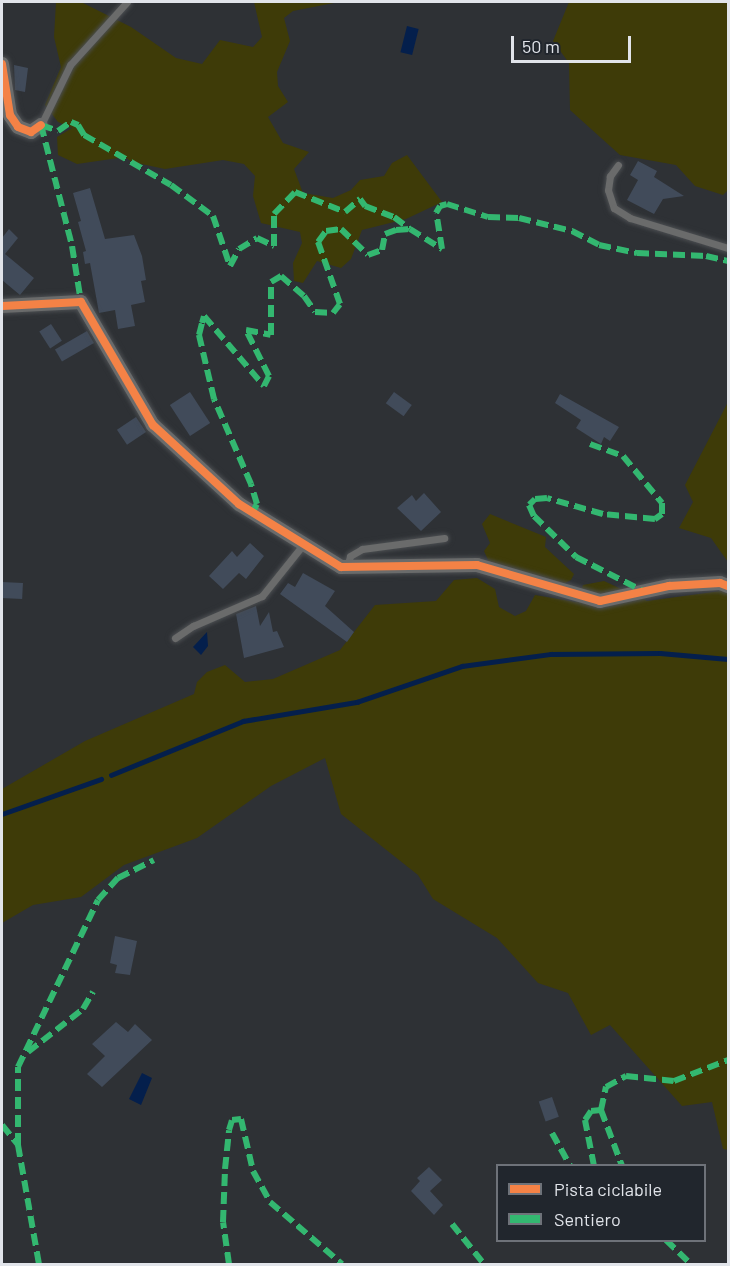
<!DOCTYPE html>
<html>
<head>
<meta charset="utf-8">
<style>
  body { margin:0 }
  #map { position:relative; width:730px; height:1266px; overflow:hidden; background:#2e3135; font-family:Barlow,sans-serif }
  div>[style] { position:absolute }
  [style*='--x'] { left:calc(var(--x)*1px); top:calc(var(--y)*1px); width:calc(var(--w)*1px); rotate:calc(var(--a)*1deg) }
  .green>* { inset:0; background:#3e3b08 }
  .water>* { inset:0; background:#041f4c; transform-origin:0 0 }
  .stream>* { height:4.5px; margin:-2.25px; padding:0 2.25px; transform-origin:2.25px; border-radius:2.25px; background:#041f4c }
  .building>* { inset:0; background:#414b5a; transform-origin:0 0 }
  .roads { filter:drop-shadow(0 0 2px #4b4e51) drop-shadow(0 0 2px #4b4e51) }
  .lane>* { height:7px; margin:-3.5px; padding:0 3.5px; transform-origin:3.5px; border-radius:3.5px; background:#6a6b6b }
  .street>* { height:14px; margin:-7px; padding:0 7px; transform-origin:7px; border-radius:7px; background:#6a6b6b }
  .quiet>* { height:6px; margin-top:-3px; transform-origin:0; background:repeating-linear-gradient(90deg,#33b770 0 12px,transparent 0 18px) }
  .cycleway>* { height:8px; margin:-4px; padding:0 4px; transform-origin:4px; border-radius:4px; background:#f48246 }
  span { translate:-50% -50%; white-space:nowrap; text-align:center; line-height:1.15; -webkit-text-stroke:4.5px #21262d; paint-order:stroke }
  .frame { position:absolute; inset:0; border:3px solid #e1e4ea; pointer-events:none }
  .legend { position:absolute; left:496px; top:1164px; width:210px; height:78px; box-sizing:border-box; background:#21262d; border:2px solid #6e7279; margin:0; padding:8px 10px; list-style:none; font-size:18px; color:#e1e4ea }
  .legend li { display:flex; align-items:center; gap:12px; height:30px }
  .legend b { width:30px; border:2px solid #6e7279 }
  .scale { position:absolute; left:511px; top:36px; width:120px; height:27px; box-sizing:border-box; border:3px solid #e1e4ea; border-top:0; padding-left:8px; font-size:18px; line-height:21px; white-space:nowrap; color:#e1e4ea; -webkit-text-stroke:4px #21262d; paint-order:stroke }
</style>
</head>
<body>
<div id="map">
  <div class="green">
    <i style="clip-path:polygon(56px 2px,81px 2px,131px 27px,176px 58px,202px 64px,220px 40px,253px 47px,262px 37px,254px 2px,339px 2px,293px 11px,284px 18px,290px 41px,277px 72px,278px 86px,288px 102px,268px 117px,283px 143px,309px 152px,294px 169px,303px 193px,333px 198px,351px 190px,360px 180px,384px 176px,392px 163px,407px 155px,442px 202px,406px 219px,362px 230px,351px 259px,341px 268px,317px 261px,303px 283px,294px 281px,293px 263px,302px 243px,300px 232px,261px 223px,253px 196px,255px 176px,244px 164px,223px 160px,165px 169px,132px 162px,125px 157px,77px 164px,58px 155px,57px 137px,72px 128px,58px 122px,45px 105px,61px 67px,54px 37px)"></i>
    <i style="clip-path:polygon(569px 2px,728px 2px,728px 190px,723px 195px,695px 186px,676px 165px,620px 155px,570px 110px,569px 63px,553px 41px)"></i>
    <i style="clip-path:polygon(728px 402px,728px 562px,711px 538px,679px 528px,693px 502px,685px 485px)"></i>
    <i style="clip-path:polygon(490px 514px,546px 537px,545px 547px,574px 574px,571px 580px,551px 590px,489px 562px,484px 551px,490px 543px,482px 524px)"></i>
    <i style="clip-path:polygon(477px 578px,495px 589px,499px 607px,515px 616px,526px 611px,535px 595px,576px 602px,583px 585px,604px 581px,647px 601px,728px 590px,728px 1150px,723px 1149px,712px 1102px,682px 1106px,610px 1025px,591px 1035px,568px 993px,538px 983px,497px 938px,433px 899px,418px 875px,341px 814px,325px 758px,271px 786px,197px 838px,124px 865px,81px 897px,33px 905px,2px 923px,2px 789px,85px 741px,194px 694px,197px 682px,207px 672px,225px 665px,245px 682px,273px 679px,340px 650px,375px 605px,436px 601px,454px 580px)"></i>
  </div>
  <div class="water">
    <i style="left:407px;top:26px;width:12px;height:27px;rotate:14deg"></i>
    <i style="clip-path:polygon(207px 632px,208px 646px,201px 655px,193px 647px)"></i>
    <i style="clip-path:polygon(142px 1073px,152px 1078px,141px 1105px,129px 1099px)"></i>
  </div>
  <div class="stream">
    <i style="--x:111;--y:775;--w:143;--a:-22.2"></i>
    <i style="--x:243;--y:721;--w:116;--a:-9.5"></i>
    <i style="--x:357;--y:702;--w:111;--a:-18.9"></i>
    <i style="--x:462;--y:666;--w:90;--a:-7.7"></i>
    <i style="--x:551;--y:654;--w:109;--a:-0.5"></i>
    <i style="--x:660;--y:653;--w:68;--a:5"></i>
    <i style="--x:2;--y:814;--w:105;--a:-19.5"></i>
  </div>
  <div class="building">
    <i style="clip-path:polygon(14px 65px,28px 68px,25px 92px,15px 90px)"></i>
    <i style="clip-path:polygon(638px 161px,657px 171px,654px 177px,684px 196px,663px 199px,654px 214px,627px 200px,638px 180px,630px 175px)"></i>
    <i style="clip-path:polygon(90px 188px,105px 239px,134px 235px,142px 256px,146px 280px,141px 281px,145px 302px,131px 305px,135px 326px,118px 329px,115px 310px,99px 313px,90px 263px,85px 264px,83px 252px,86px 251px,78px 222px,81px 221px,73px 193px)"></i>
    <i style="clip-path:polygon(9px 229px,18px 238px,5px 254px,34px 278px,20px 295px,2px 280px,2px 238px)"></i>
    <i style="left:51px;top:324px;width:20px;height:14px;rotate:57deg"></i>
    <i style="left:87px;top:331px;width:14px;height:37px;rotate:60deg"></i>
    <i style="left:190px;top:392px;width:37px;height:24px;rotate:57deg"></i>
    <i style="left:394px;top:392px;width:22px;height:14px;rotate:36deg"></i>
    <i style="clip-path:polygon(560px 394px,619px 427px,610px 441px,604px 437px,601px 444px,576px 428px,581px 420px,555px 403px)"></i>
    <i style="left:136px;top:417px;width:18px;height:23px;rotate:56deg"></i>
    <i style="clip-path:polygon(424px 493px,441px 512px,421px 531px,397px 508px,412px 495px,416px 501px)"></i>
    <i style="clip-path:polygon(250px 543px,264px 556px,246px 579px,239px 573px,223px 589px,209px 576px,232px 551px,237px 557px)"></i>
    <i style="clip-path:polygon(303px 573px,335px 591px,325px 606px,354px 632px,347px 642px,280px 594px,288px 583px,295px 587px)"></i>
    <i style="left:2px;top:582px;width:21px;height:16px;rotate:3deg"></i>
    <i style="clip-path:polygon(256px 606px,260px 626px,269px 612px,273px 632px,277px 631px,284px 647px,244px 658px,236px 614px)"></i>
    <i style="clip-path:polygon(115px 936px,137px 941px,130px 975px,115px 973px,117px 965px,110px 963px)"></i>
    <i style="clip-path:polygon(116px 1022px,128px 1032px,135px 1024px,152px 1040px,102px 1087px,87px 1074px,105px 1056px,92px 1044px)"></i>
    <i style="left:552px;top:1097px;width:21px;height:14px;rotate:71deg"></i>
    <i style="clip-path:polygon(429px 1167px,442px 1180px,430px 1191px,443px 1205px,434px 1215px,411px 1191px,420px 1181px,417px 1178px)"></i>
  </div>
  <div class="roads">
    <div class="lane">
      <i style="--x:41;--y:125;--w:67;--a:-64.2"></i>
      <i style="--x:70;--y:65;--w:85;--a:-47.9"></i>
      <i style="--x:618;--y:165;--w:14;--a:126"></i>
      <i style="--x:610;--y:176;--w:14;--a:98"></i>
      <i style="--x:608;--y:190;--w:19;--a:72"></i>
      <i style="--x:614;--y:208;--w:19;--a:32"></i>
      <i style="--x:630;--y:218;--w:102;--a:17"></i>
      <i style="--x:347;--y:568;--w:12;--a:-76"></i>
      <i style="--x:350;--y:556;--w:14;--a:-30"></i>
      <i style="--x:362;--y:549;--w:83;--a:-7.6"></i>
      <i style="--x:175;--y:638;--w:22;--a:-34"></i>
      <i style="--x:193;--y:626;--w:75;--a:-23.5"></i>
      <i style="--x:262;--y:596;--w:64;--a:-51.3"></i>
    </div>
    <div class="street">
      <i style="--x:2;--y:64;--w:52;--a:81.1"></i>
      <i style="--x:10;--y:115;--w:14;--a:56"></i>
      <i style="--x:18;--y:127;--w:14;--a:21"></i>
      <i style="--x:31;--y:132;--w:12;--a:-35"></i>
      <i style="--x:2;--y:306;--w:79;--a:-2.9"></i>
      <i style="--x:81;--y:302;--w:143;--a:59.7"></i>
      <i style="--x:153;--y:425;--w:117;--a:42.6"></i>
      <i style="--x:239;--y:504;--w:120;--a:31.7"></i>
      <i style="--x:341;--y:567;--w:136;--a:-0.8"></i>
      <i style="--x:477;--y:565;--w:128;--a:16.3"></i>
      <i style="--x:600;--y:601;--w:71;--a:-12.3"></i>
      <i style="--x:669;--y:586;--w:51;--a:-3.4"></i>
      <i style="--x:720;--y:583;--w:9;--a:21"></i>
    </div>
  </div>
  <div class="quiet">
    <i style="--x:41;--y:125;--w:18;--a:19"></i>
    <i style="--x:58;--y:131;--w:16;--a:-35"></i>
    <i style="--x:71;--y:122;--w:8;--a:23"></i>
    <i style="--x:78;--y:125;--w:12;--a:59"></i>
    <i style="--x:84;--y:135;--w:100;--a:29.9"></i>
    <i style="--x:171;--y:185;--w:52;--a:36.4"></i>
    <i style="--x:213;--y:216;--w:53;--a:71.2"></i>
    <i style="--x:230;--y:266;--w:19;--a:-62"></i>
    <i style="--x:239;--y:249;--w:21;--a:-31"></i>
    <i style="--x:257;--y:238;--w:19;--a:25"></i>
    <i style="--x:274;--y:246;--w:32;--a:-90"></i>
    <i style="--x:274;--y:214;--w:30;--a:-46"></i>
    <i style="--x:295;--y:192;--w:54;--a:21.8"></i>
    <i style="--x:345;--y:212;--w:20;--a:-41"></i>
    <i style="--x:360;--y:199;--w:9;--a:54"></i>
    <i style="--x:365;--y:206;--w:31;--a:21"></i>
    <i style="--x:394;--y:217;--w:20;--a:37"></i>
    <i style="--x:41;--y:125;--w:125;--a:75.6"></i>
    <i style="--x:72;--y:246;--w:57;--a:80.9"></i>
    <i style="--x:590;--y:444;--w:35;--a:20"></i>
    <i style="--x:623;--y:456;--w:61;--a:50.3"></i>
    <i style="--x:662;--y:503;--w:11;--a:90"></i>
    <i style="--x:662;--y:514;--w:9;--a:144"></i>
    <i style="--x:655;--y:519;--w:52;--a:-174.5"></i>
    <i style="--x:603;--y:514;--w:58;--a:-164.1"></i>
    <i style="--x:547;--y:498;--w:12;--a:175"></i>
    <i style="--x:535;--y:499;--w:8;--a:135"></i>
    <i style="--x:529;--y:505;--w:12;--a:66"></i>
    <i style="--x:534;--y:516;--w:59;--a:44.3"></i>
    <i style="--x:576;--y:557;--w:75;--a:26.9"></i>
    <i style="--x:252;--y:513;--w:10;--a:-61"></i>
    <i style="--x:257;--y:504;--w:21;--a:-107"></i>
    <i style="--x:251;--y:484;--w:93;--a:-113.5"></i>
    <i style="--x:214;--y:399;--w:66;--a:-103.2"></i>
    <i style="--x:199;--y:335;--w:12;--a:-76"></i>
    <i style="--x:202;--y:323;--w:7;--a:-74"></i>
    <i style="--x:204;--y:316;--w:92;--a:49.4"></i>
    <i style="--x:264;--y:386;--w:11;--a:-63"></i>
    <i style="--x:269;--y:376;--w:51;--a:-116.6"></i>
    <i style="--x:246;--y:330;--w:25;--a:11"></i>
    <i style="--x:271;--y:335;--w:53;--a:-90"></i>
    <i style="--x:271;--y:282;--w:12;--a:-31"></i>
    <i style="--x:281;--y:276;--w:30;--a:41"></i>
    <i style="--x:304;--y:296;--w:19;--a:55"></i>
    <i style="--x:315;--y:312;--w:18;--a:3"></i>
    <i style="--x:333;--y:313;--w:11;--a:-52"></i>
    <i style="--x:340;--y:304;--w:66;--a:-109.5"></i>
    <i style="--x:318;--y:242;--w:14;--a:-54"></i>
    <i style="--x:326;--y:231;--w:15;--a:-8"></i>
    <i style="--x:341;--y:229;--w:37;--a:44"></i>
    <i style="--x:368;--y:255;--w:15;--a:-20"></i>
    <i style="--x:382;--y:250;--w:16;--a:-79"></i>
    <i style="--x:385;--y:234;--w:12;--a:-20"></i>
    <i style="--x:396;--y:230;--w:14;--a:-4"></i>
    <i style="--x:410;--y:229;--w:38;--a:32"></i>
    <i style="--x:442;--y:249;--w:36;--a:-99"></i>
    <i style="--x:436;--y:213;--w:8;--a:-60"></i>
    <i style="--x:440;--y:206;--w:7;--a:-16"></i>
    <i style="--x:447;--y:204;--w:43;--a:17.6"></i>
    <i style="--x:488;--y:217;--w:31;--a:2"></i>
    <i style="--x:519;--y:218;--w:55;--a:13.8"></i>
    <i style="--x:572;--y:231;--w:30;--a:27"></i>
    <i style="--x:599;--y:245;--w:39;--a:12"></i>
    <i style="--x:637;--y:253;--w:69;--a:2.5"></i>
    <i style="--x:706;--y:256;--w:23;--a:13"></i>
    <i style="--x:28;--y:1052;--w:70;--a:-38"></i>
    <i style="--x:83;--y:1009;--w:20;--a:-60"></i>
    <i style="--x:601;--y:1110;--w:24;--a:-78"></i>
    <i style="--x:606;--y:1087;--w:23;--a:-29"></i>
    <i style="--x:626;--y:1076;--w:48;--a:5.9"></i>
    <i style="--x:674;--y:1081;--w:58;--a:-21.3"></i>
    <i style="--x:2;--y:1125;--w:26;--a:51"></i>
    <i style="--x:18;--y:1145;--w:121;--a:80"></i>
    <i style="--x:552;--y:1133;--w:38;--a:61"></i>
    <i style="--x:18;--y:1145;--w:78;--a:-90"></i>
    <i style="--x:18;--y:1067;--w:185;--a:-64.4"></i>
    <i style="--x:98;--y:900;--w:30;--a:-48"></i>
    <i style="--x:118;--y:878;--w:40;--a:-26.6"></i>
    <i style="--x:594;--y:1166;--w:47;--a:-101.1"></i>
    <i style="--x:585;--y:1120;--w:11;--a:-56"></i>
    <i style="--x:591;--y:1111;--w:10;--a:-6"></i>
    <i style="--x:601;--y:1110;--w:60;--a:69.4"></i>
    <i style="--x:452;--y:1224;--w:51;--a:51.3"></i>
    <i style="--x:666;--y:1240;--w:35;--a:44"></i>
    <i style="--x:229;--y:1264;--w:42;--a:-98.1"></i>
    <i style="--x:223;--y:1222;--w:53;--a:-87.8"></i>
    <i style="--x:225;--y:1169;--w:39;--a:-84"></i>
    <i style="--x:229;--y:1130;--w:10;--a:-73"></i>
    <i style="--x:232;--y:1120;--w:9;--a:-6"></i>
    <i style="--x:241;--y:1119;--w:53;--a:77"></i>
    <i style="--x:253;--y:1171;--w:35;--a:61"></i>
    <i style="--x:270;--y:1202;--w:95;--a:40.7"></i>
  </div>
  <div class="cycleway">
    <i style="--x:2;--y:64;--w:52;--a:81.1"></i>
    <i style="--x:10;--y:115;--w:14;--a:56"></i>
    <i style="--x:18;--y:127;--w:14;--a:21"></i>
    <i style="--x:31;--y:132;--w:12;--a:-35"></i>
    <i style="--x:2;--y:306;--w:79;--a:-2.9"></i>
    <i style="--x:81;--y:302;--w:143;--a:59.7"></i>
    <i style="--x:153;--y:425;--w:117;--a:42.6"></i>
    <i style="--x:239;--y:504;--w:120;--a:31.7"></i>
    <i style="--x:341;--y:567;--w:136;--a:-0.8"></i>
    <i style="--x:477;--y:565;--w:128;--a:16.3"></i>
    <i style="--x:600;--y:601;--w:71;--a:-12.3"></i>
    <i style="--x:669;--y:586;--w:51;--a:-3.4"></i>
    <i style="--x:720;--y:583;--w:9;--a:21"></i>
  </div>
  <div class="frame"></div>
  <ul class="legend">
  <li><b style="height:8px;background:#f48246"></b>Pista ciclabile</li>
  <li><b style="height:8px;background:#33b770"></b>Sentiero</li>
  </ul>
  <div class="scale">50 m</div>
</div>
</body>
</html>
